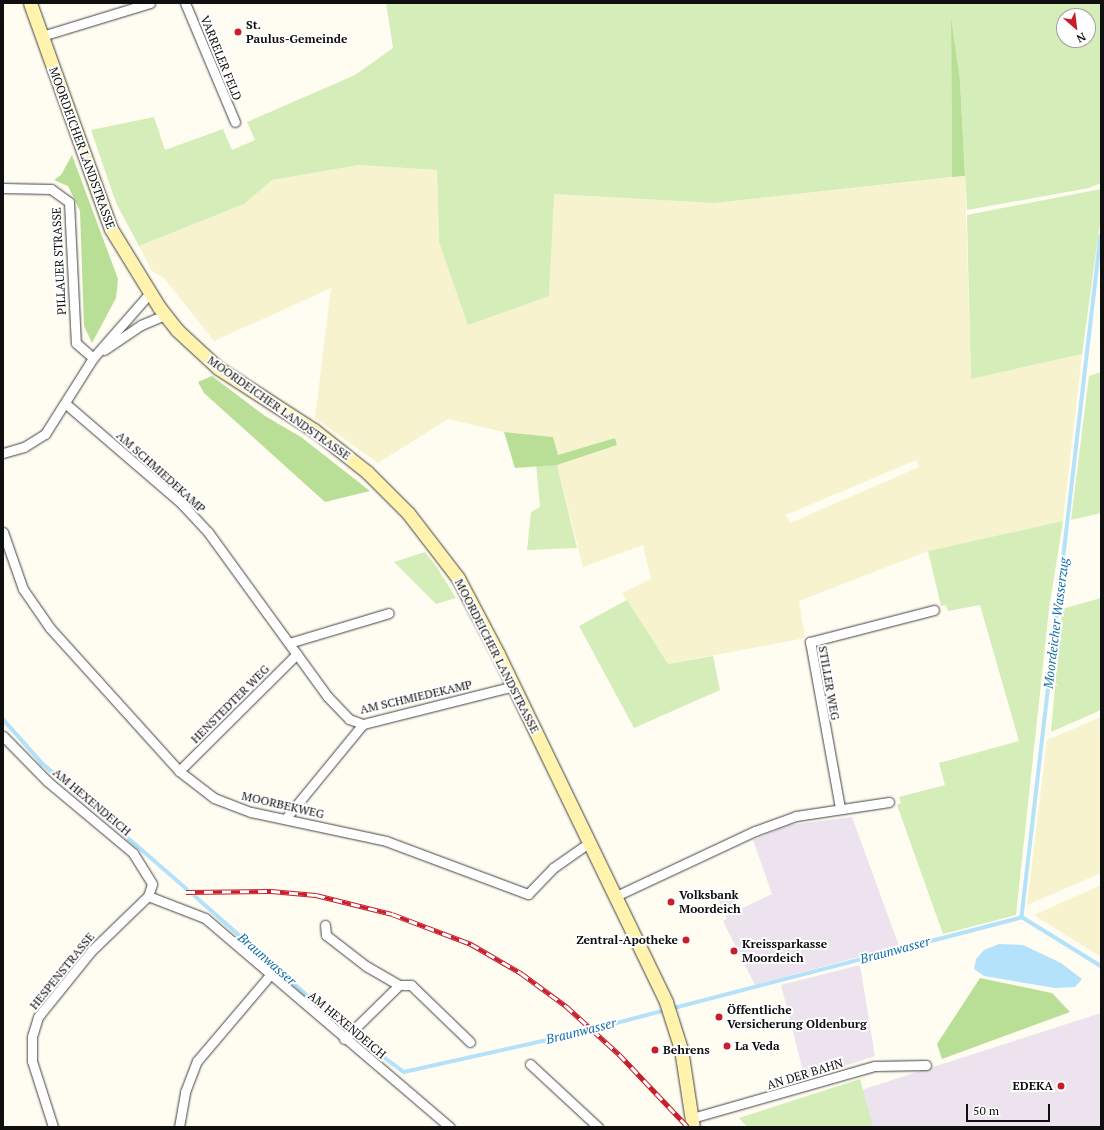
<!DOCTYPE html>
<html>
<head>
<meta charset="utf-8">
<style>
  body { margin:0 }
  #map { position:relative; width:1104px; height:1130px; overflow:hidden; background:#fffcf2; font-family:"PT Serif",serif }
  div>[style] { position:absolute }
  [style*='--x'] { left:calc(var(--x)*1px); top:calc(var(--y)*1px); width:calc(var(--w)*1px); rotate:calc(var(--a)*1deg) }
  .industrial>* { inset:0; background:#ede3ee }
  .farmland>* { inset:0; background:#f7f3cf }
  .green>* { inset:0; background:#d5edb8 }
  .forest>* { inset:0; background:#b9df96 }
  .water>* { inset:0; background:#b3e2fa }
  .stream>* { height:3.5px; margin:-1.75px; padding:0 1.75px; transform-origin:1.75px; border-radius:1.75px; background:#b3e2fa }
  .roads { filter:drop-shadow(0 0 1px #424242) drop-shadow(0 0 1px #424242) }
  .street>* { height:9px; margin:-4.5px; padding:0 4.5px; transform-origin:4.5px; border-radius:4.5px; background:#fff }
  .secondary>* { height:13px; margin:-6.5px; padding:0 6.5px; transform-origin:6.5px; border-radius:6.5px; background:#fff3ad }
  .rail>* { height:4.5px; margin-top:-2.25px; transform-origin:0; background:repeating-linear-gradient(90deg,#fff 0 9px,#c91d2b 0 18px); box-sizing:border-box; border-block:1px solid #c91d2b }
  .dots>* { width:11px; height:11px; translate:-50% -50%; box-sizing:border-box; border:2px solid #fff; border-radius:50% }
  span { translate:-50% -50%; white-space:nowrap; text-align:center; line-height:1.15; -webkit-text-stroke:4px #fff; paint-order:stroke }
  .poi-label { font-size:12px; color:#0f0f0f; font-weight:700 }
  .left { translate:0 -50%; text-align:left }
  .right { translate:-100% -50%; text-align:right }
  .street-label { font-size:12px; color:#0f0f0f }
  .water-label { font-size:13px; color:#0f6caa; font-style:italic }
  .frame { position:absolute; inset:0; border:4px solid #0f0f0f; pointer-events:none }
  .north { position:absolute; left:1056px; top:8px; width:40px; height:40px; box-sizing:border-box; background:#fff; border:1px solid #9f9f9f; border-radius:50%; rotate:152deg; font-size:11px; font-weight:700; line-height:16px; text-align:center; color:#0f0f0f }
  .north::after { content:''; display:block; margin:auto; width:14px; height:18px; background:#c91d2b; clip-path:polygon(50% 0,100% 100%,50% 72%,0 100%) }
  .scale { position:absolute; left:966px; top:1104px; width:84px; height:18px; box-sizing:border-box; border:2px solid #0f0f0f; border-top:0; padding-left:5px; font-size:12px; line-height:14px; white-space:nowrap; color:#0f0f0f; -webkit-text-stroke:3px #fff; paint-order:stroke }
</style>
</head>
<body>
<div id="map">
  <div class="industrial">
    <i style="clip-path:polygon(852px 817px,899px 946px,755px 985px,723px 921px,727px 919px,716px 895px,723px 893px,743px 908px,772px 894px,753px 840px,789px 825px)"></i>
    <i style="clip-path:polygon(860px 965px,875px 1056px,812px 1077px,803px 1071px,781px 985px)"></i>
    <i style="clip-path:polygon(1101px 1013px,1101px 1127px,746px 1127px)"></i>
  </div>
  <div class="farmland">
    <i style="clip-path:polygon(evenodd,359px 165px,437px 170px,439px 242px,549px 296px,553px 194px,714px 203px,965px 176px,971px 379px,1082px 354px,1063px 521px,928px 551px,799px 601px,805px 638px,668px 664px,622px 593px,651px 579px,643px 545px,583px 567px,557px 465px,617px 445px,615px 438px,558px 456px,553px 437px,504px 432px,448px 419px,378px 463px,315px 418px,331px 288px,214px 341px,163px 277px,152px 271px,139px 246px,244px 204px,272px 180px,359px 165px,916px 460px,919px 467px,790px 523px,786px 515px,916px 460px)"></i>
    <i style="clip-path:polygon(1101px 717px,1101px 873px,1027px 905px,1047px 740px)"></i>
    <i style="clip-path:polygon(1101px 885px,1101px 957px,1034px 915px)"></i>
  </div>
  <div class="green">
    <i style="clip-path:polygon(evenodd,386px 3px,1101px 3px,1101px 183px,1089px 188px,967px 210px,960px 80px,951px 21px,952px 177px,714px 203px,554px 194px,549px 296px,468px 325px,439px 242px,437px 170px,359px 165px,272px 180px,244px 204px,139px 246px,116px 203px,91px 130px,154px 117px,165px 150px,223px 129px,232px 150px,255px 140px,247px 122px,355px 75px,393px 48px,386px 3px,1064px 16px,1088px 16px,1088px 40px,1064px 40px,1064px 16px)"></i>
    <i style="clip-path:polygon(1101px 189px,1101px 216px,1082px 354px,971px 379px,967px 215px)"></i>
    <i style="clip-path:polygon(1101px 372px,1101px 513px,1071px 520px,1089px 376px)"></i>
    <i style="clip-path:polygon(536px 464px,557px 465px,577px 548px,527px 550px,531px 512px,540px 507px)"></i>
    <i style="clip-path:polygon(1063px 521px,1049px 609px,1016px 915px,943px 934px,897px 805px,901px 803px,899px 797px,945px 785px,939px 763px,1019px 741px,980px 605px,948px 611px,946px 605px,941px 606px,928px 551px)"></i>
    <i style="clip-path:polygon(425px 552px,436px 566px,456px 598px,436px 604px,394px 562px)"></i>
    <i style="clip-path:polygon(1101px 598px,1101px 710px,1051px 732px,1062px 609px)"></i>
    <i style="clip-path:polygon(627px 600px,668px 664px,713px 656px,720px 690px,634px 728px,579px 626px)"></i>
    <i style="clip-path:polygon(860px 1079px,873px 1127px,747px 1127px,739px 1118px)"></i>
  </div>
  <div class="forest">
    <i style="clip-path:polygon(951px 18px,960px 80px,965px 176px,952px 177px)"></i>
    <i style="clip-path:polygon(72px 155px,118px 279px,116px 298px,92px 343px,84px 326px,80px 211px,68px 186px,54px 180px,61px 175px)"></i>
    <i style="clip-path:polygon(212px 376px,265px 416px,301px 437px,370px 491px,325px 502px,204px 393px,198px 382px)"></i>
    <i style="clip-path:polygon(504px 432px,553px 437px,558px 455px,615px 438px,617px 445px,557px 465px,515px 468px)"></i>
    <i style="clip-path:polygon(980px 978px,1052px 993px,1070px 1012px,942px 1059px,937px 1044px)"></i>
  </div>
  <div class="water">
    <i style="clip-path:polygon(999px 944px,1023px 945px,1061px 963px,1082px 979px,1075px 987px,1055px 988px,984px 976px,974px 969px,976px 959px,984px 950px)"></i>
  </div>
  <div class="stream">
    <i style="--x:1101;--y:236;--w:686;--a:96.62"></i>
    <i style="--x:1022;--y:917;--w:93;--a:31.8"></i>
    <i style="--x:3;--y:719;--w:59;--a:48.4"></i>
    <i style="--x:42;--y:763;--w:192;--a:41"></i>
    <i style="--x:195;--y:896;--w:196;--a:41.5"></i>
    <i style="--x:342;--y:1026;--w:77;--a:36.6"></i>
    <i style="--x:404;--y:1072;--w:178;--a:-12.6"></i>
    <i style="--x:578;--y:1033;--w:459;--a:-14.6"></i>
  </div>
  <div class="roads">
    <div class="street">
      <i style="--x:185;--y:3;--w:129;--a:67.2"></i>
      <i style="--x:42;--y:36;--w:113;--a:-17"></i>
      <i style="--x:3;--y:188;--w:48;--a:1.2"></i>
      <i style="--x:51;--y:189;--w:22;--a:36"></i>
      <i style="--x:69;--y:202;--w:141;--a:87.2"></i>
      <i style="--x:76;--y:343;--w:23;--a:41"></i>
      <i style="--x:104;--y:350;--w:45;--a:-34"></i>
      <i style="--x:141;--y:325;--w:26;--a:-23"></i>
      <i style="--x:66;--y:404;--w:150;--a:40.7"></i>
      <i style="--x:180;--y:502;--w:41;--a:47"></i>
      <i style="--x:208;--y:532;--w:203;--a:54"></i>
      <i style="--x:327;--y:696;--w:32;--a:46"></i>
      <i style="--x:349;--y:719;--w:15;--a:20"></i>
      <i style="--x:363;--y:724;--w:156;--a:-14.1"></i>
      <i style="--x:3;--y:453;--w:22;--a:-16"></i>
      <i style="--x:24;--y:447;--w:25;--a:-32"></i>
      <i style="--x:45;--y:434;--w:90;--a:-57.7"></i>
      <i style="--x:93;--y:358;--w:86;--a:-48.8"></i>
      <i style="--x:3;--y:532;--w:60;--a:70.7"></i>
      <i style="--x:23;--y:589;--w:47;--a:55.3"></i>
      <i style="--x:50;--y:628;--w:193;--a:47.9"></i>
      <i style="--x:179;--y:771;--w:44;--a:37.6"></i>
      <i style="--x:214;--y:798;--w:40;--a:21"></i>
      <i style="--x:251;--y:812;--w:138;--a:12.1"></i>
      <i style="--x:386;--y:841;--w:152;--a:20.5"></i>
      <i style="--x:528;--y:894;--w:36;--a:-46"></i>
      <i style="--x:553;--y:868;--w:45;--a:-35.1"></i>
      <i style="--x:289;--y:643;--w:104;--a:-16.7"></i>
      <i style="--x:3;--y:736;--w:63;--a:45.6"></i>
      <i style="--x:47;--y:781;--w:112;--a:39.9"></i>
      <i style="--x:133;--y:853;--w:36;--a:58"></i>
      <i style="--x:152;--y:884;--w:13;--a:108"></i>
      <i style="--x:148;--y:896;--w:78;--a:136"></i>
      <i style="--x:92;--y:950;--w:86;--a:128.9"></i>
      <i style="--x:38;--y:1017;--w:21;--a:107"></i>
      <i style="--x:32;--y:1037;--w:24;--a:90"></i>
      <i style="--x:32;--y:1061;--w:69;--a:72.3"></i>
      <i style="--x:179;--y:771;--w:166;--a:-44.8"></i>
      <i style="--x:840;--y:808;--w:169;--a:-100.2"></i>
      <i style="--x:810;--y:642;--w:128;--a:-14.5"></i>
      <i style="--x:285;--y:819;--w:123;--a:-50.6"></i>
      <i style="--x:148;--y:896;--w:61;--a:21.1"></i>
      <i style="--x:205;--y:918;--w:322;--a:40.5"></i>
      <i style="--x:616;--y:896;--w:153;--a:-25.1"></i>
      <i style="--x:755;--y:831;--w:44;--a:-20.1"></i>
      <i style="--x:796;--y:816;--w:94;--a:-8.6"></i>
      <i style="--x:325;--y:925;--w:10;--a:84"></i>
      <i style="--x:326;--y:935;--w:51;--a:37.8"></i>
      <i style="--x:366;--y:966;--w:38;--a:30"></i>
      <i style="--x:399;--y:985;--w:77;--a:135.5"></i>
      <i style="--x:399;--y:985;--w:12;--a:0"></i>
      <i style="--x:411;--y:985;--w:82;--a:44"></i>
      <i style="--x:530;--y:1064;--w:93;--a:42.8"></i>
      <i style="--x:692;--y:1118;--w:190;--a:-15.9"></i>
      <i style="--x:875;--y:1066;--w:51;--a:-1.1"></i>
      <i style="--x:179;--y:1127;--w:36;--a:-80"></i>
      <i style="--x:185;--y:1092;--w:33;--a:-69"></i>
      <i style="--x:197;--y:1061;--w:113;--a:-49.7"></i>
    </div>
    <div class="secondary">
      <i style="--x:30;--y:3;--w:240;--a:70.3"></i>
      <i style="--x:111;--y:229;--w:92;--a:58.4"></i>
      <i style="--x:159;--y:307;--w:29;--a:52"></i>
      <i style="--x:177;--y:330;--w:56;--a:42.8"></i>
      <i style="--x:218;--y:368;--w:114;--a:32.9"></i>
      <i style="--x:314;--y:430;--w:68;--a:38.4"></i>
      <i style="--x:367;--y:472;--w:58;--a:45"></i>
      <i style="--x:408;--y:513;--w:82;--a:52.4"></i>
      <i style="--x:458;--y:578;--w:86;--a:62.2"></i>
      <i style="--x:498;--y:654;--w:386;--a:64.2"></i>
      <i style="--x:666;--y:1002;--w:49;--a:72.3"></i>
      <i style="--x:681;--y:1049;--w:79;--a:81.3"></i>
    </div>
  </div>
  <div class="rail">
    <i style="--x:186;--y:892;--w:85;--a:-0.7"></i>
    <i style="--x:271;--y:891;--w:45;--a:5.1"></i>
    <i style="--x:316;--y:895;--w:78;--a:14"></i>
    <i style="--x:392;--y:914;--w:85;--a:20.8"></i>
    <i style="--x:471;--y:944;--w:58;--a:30.1"></i>
    <i style="--x:521;--y:973;--w:56;--a:36.3"></i>
    <i style="--x:566;--y:1006;--w:72;--a:42.2"></i>
    <i style="--x:619;--y:1054;--w:100;--a:46.6"></i>
  </div>
  <div class="dots">
    <i style="left:238px;top:32px;background:#c91d2b"></i>
    <i style="left:671px;top:902px;background:#c91d2b"></i>
    <i style="left:686px;top:940px;background:#c91d2b"></i>
    <i style="left:734px;top:951px;background:#c91d2b"></i>
    <i style="left:719px;top:1017px;background:#c91d2b"></i>
    <i style="left:727px;top:1046px;background:#c91d2b"></i>
    <i style="left:655px;top:1050px;background:#c91d2b"></i>
    <i style="left:1061px;top:1086px;background:#c91d2b"></i>
  </div>
  <div class="poi-label">
    <span class="left" style="left:246px;top:32px">St.<br>Paulus-Gemeinde</span>
    <span class="left" style="left:679px;top:902px">Volksbank<br>Moordeich</span>
    <span class="right" style="left:678px;top:940px">Zentral-Apotheke</span>
    <span class="left" style="left:742px;top:951px">Kreissparkasse<br>Moordeich</span>
    <span class="left" style="left:727px;top:1017px">Öffentliche<br>Versicherung Oldenburg</span>
    <span class="left" style="left:735px;top:1046px">La Veda</span>
    <span class="left" style="left:663px;top:1050px">Behrens</span>
    <span class="right" style="left:1053px;top:1086px">EDEKA</span>
  </div>
  <div class="street-label">
    <span style="left:221px;top:58px;rotate:68deg">VARRELER FELD</span>
    <span style="left:82px;top:148px;rotate:70deg">MOORDEICHER LANDSTRASSE</span>
    <span style="left:59px;top:261px;rotate:-93deg">PILLAUER STRASSE</span>
    <span style="left:279px;top:408px;rotate:35deg">MOORDEICHER LANDSTRASSE</span>
    <span style="left:161px;top:472px;rotate:42deg">AM SCHMIEDEKAMP</span>
    <span style="left:497px;top:656px;rotate:63deg">MOORDEICHER LANDSTRASSE</span>
    <span style="left:829px;top:683px;rotate:80deg">STILLER WEG</span>
    <span style="left:416px;top:697px;rotate:-13deg">AM SCHMIEDEKAMP</span>
    <span style="left:230px;top:704px;rotate:-45deg">HENSTEDTER WEG</span>
    <span style="left:92px;top:802px;rotate:40deg">AM HEXENDEICH</span>
    <span style="left:283px;top:805px;rotate:13deg">MOORBEKWEG</span>
    <span style="left:62px;top:971px;rotate:-51deg">HESPENSTRASSE</span>
    <span style="left:347px;top:1025px;rotate:40deg">AM HEXENDEICH</span>
    <span style="left:805px;top:1074px;rotate:-17deg">AN DER BAHN</span>
  </div>
  <div class="water-label">
    <span style="left:1056px;top:623px;rotate:-83deg">Moordeicher Wasserzug</span>
    <span style="left:895px;top:950px;rotate:-15deg">Braunwasser</span>
    <span style="left:267px;top:959px;rotate:41deg">Braunwasser</span>
    <span style="left:581px;top:1031px;rotate:-14deg">Braunwasser</span>
  </div>
  <div class="frame"></div>
  <div class="north">N</div>
  <div class="scale">50 m</div>
</div>
</body>
</html>
